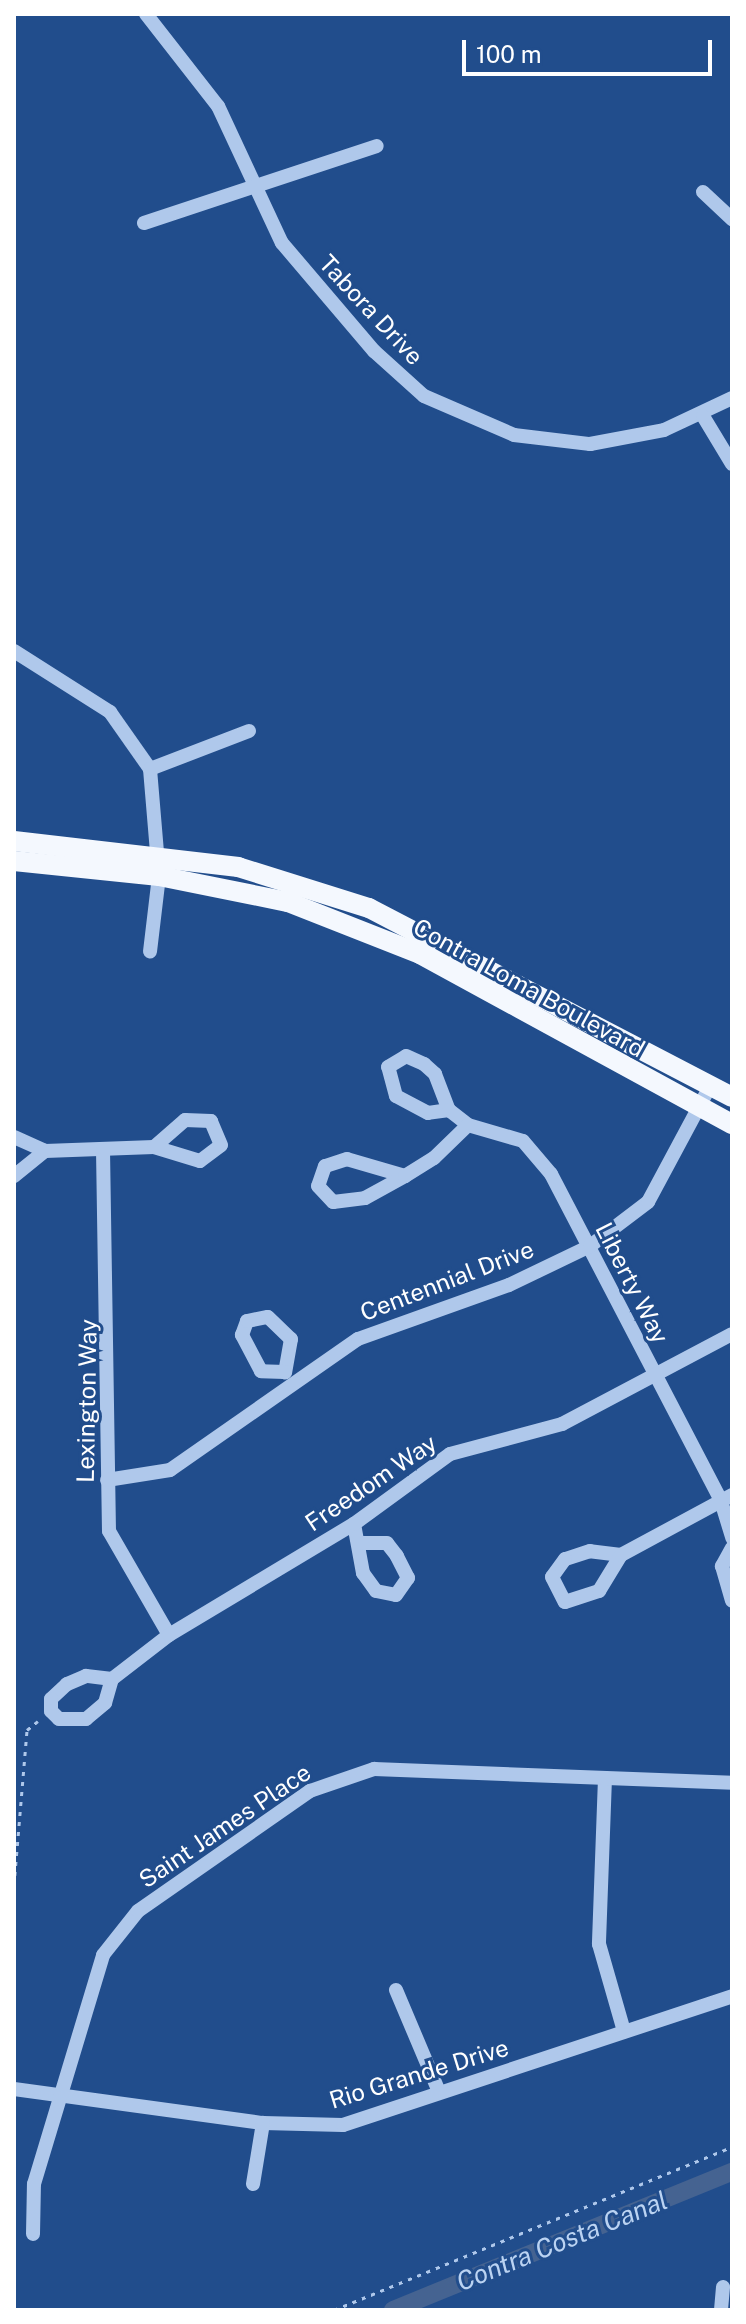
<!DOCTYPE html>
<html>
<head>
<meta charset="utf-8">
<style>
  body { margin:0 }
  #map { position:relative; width:746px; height:2324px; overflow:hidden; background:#214d8c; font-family:"Public Sans",sans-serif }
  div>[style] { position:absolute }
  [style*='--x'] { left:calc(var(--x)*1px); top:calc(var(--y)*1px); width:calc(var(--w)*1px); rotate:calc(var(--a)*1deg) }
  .canal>* { height:18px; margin:-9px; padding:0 9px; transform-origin:9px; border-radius:9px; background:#456391 }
  .path>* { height:3px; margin-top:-1.5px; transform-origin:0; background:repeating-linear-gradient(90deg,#afc8eb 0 4px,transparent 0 10px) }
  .minor>* { height:14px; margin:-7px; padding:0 7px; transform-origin:7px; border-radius:7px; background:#afc8eb }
  .major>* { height:20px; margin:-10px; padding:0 10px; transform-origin:10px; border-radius:10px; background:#f4f8fe }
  span { translate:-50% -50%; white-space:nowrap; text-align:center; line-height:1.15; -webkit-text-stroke:6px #214d8c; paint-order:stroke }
  .street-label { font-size:24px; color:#fff }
  .water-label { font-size:26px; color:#bbd3f2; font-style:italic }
  .frame { position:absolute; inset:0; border:16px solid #fff; pointer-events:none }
  .scale { position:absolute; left:462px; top:40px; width:250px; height:36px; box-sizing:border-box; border:4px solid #fff; border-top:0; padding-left:10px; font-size:24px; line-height:28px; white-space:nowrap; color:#fff; -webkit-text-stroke:6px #214d8c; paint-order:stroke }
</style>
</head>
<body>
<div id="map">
  <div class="canal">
    <i style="--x:393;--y:2310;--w:366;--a:-22.2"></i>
  </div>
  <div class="path">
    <i style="--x:14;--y:1885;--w:156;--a:-85.2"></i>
    <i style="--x:27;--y:1730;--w:14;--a:-39"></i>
    <i style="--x:334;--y:2310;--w:430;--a:-22.3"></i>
  </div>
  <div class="minor">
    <i style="--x:146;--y:14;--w:117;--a:52"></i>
    <i style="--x:218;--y:106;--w:151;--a:65"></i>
    <i style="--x:282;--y:243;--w:142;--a:49.6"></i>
    <i style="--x:374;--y:351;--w:67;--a:42"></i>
    <i style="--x:424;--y:396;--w:98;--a:23.4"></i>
    <i style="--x:514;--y:435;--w:77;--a:6.8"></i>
    <i style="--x:590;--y:444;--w:75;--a:-10.7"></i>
    <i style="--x:664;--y:430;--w:75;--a:-25.2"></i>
    <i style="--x:703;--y:192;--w:40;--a:43"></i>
    <i style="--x:144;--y:223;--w:245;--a:-18.3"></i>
    <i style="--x:703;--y:416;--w:56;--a:58.9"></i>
    <i style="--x:14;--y:651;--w:114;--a:32.4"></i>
    <i style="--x:110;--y:712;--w:70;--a:54.9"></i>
    <i style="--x:150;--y:769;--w:107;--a:85.2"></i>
    <i style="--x:159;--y:876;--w:76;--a:96.8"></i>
    <i style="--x:150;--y:769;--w:106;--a:-21"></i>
    <i style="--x:449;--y:1110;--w:21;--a:172"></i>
    <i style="--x:428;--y:1113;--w:36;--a:-152"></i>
    <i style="--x:396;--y:1096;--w:30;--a:-105"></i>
    <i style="--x:388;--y:1067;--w:21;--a:-31"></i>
    <i style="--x:406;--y:1056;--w:20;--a:24"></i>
    <i style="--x:424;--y:1064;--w:15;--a:42"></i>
    <i style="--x:435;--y:1074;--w:39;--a:69"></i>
    <i style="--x:449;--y:1110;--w:24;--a:38"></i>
    <i style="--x:468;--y:1125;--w:57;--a:16.2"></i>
    <i style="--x:523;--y:1141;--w:43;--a:49.7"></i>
    <i style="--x:551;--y:1174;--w:369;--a:62.5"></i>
    <i style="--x:721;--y:1501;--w:39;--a:73"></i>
    <i style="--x:14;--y:1137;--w:34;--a:24"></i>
    <i style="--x:45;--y:1151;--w:109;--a:-2.1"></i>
    <i style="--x:154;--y:1147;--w:48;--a:16.9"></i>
    <i style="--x:200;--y:1161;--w:26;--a:-37"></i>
    <i style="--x:221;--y:1145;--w:26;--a:-113"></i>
    <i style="--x:211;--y:1121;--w:26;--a:-178"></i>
    <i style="--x:185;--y:1120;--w:41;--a:138.9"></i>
    <i style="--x:103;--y:1150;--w:381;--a:89.1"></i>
    <i style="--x:109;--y:1531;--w:120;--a:60"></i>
    <i style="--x:14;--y:1176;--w:40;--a:-39"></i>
    <i style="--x:405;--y:1176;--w:60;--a:-163.7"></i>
    <i style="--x:347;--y:1159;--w:23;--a:162"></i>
    <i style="--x:325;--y:1166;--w:21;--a:109"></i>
    <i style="--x:318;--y:1186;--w:22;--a:47"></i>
    <i style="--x:333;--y:1202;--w:32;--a:-7"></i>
    <i style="--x:365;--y:1198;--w:46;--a:-28.8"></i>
    <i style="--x:405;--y:1176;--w:34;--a:-32"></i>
    <i style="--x:434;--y:1158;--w:47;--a:-44.1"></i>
    <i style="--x:268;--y:1317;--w:32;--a:44"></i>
    <i style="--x:291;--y:1339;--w:34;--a:100"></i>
    <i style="--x:285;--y:1372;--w:24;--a:-178"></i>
    <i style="--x:261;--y:1371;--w:41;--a:-117.8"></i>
    <i style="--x:242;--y:1335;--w:15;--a:-70"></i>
    <i style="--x:247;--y:1321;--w:21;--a:-11"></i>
    <i style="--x:107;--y:1480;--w:64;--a:-9"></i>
    <i style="--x:170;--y:1470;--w:229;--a:-34.9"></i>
    <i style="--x:358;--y:1339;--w:160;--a:-19.7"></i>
    <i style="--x:509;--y:1285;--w:90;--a:-25.7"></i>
    <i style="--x:590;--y:1246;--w:73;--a:-37.2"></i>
    <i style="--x:648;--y:1202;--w:129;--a:-61.8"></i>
    <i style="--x:354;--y:1524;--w:50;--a:79.6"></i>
    <i style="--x:363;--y:1573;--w:22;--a:54"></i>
    <i style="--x:376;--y:1591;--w:20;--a:11"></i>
    <i style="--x:396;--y:1595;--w:21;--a:-55"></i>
    <i style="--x:408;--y:1578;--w:25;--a:-117"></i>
    <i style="--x:397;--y:1556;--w:16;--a:-128"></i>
    <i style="--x:387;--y:1543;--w:24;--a:180"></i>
    <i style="--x:732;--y:1548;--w:21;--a:119"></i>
    <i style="--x:722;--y:1566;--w:36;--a:74"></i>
    <i style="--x:621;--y:1555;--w:31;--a:-173"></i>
    <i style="--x:590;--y:1551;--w:26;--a:162"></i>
    <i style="--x:565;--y:1559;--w:22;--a:126"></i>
    <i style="--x:552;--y:1577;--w:28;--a:63"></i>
    <i style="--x:565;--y:1602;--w:36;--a:-18"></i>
    <i style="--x:599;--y:1591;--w:42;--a:-58.6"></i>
    <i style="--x:621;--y:1555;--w:126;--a:-28.4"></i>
    <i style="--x:112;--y:1679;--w:26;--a:-173"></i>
    <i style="--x:86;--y:1676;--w:21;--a:157"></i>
    <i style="--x:67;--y:1684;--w:22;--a:137"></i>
    <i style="--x:51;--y:1699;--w:12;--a:90"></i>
    <i style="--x:51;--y:1711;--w:11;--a:45"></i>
    <i style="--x:59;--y:1719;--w:27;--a:0"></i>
    <i style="--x:86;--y:1719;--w:25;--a:-40"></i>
    <i style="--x:105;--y:1703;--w:25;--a:-74"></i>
    <i style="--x:112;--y:1679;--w:72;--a:-37.7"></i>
    <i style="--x:169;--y:1635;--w:216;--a:-31"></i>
    <i style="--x:354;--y:1524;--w:119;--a:-36.1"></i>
    <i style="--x:450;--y:1454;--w:116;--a:-15"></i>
    <i style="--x:562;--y:1424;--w:192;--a:-27.9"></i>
    <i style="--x:605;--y:1778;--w:166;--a:92.1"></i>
    <i style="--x:599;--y:1944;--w:91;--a:74"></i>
    <i style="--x:396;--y:1990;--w:111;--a:67.1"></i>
    <i style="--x:14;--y:2089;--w:251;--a:7.8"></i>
    <i style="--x:263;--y:2123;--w:80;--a:1.4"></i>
    <i style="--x:343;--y:2125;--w:410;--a:-18.3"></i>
    <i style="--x:253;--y:2184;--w:62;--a:-80.7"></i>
    <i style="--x:33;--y:2234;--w:50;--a:-88.9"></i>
    <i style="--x:34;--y:2184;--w:239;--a:-73.2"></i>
    <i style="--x:103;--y:1955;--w:56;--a:-51.5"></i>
    <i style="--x:138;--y:1911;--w:210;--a:-34.9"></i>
    <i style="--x:310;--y:1791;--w:68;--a:-19"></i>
    <i style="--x:374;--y:1769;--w:358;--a:2.2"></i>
    <i style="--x:721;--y:2310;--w:23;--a:-85"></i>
  </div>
  <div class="major">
    <i style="--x:14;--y:841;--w:226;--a:6.6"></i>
    <i style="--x:238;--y:867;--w:137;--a:17.4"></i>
    <i style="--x:369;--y:908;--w:409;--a:27.5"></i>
    <i style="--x:14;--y:861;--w:146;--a:5.9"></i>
    <i style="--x:159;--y:876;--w:132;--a:11.4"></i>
    <i style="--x:288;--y:902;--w:142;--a:21.5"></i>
    <i style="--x:420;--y:954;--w:355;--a:28.6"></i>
  </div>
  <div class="street-label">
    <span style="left:371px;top:310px;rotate:47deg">Tabora Drive</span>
    <span style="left:529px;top:988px;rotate:29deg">Contra Loma Boulevard</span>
    <span style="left:447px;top:1281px;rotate:-21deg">Centennial Drive</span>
    <span style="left:632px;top:1283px;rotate:63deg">Liberty Way</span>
    <span style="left:87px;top:1401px;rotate:-89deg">Lexington Way</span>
    <span style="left:371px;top:1483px;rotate:-34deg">Freedom Way</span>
    <span style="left:225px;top:1826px;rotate:-34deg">Saint James Place</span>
    <span style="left:419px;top:2074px;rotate:-17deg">Rio Grande Drive</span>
  </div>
  <div class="water-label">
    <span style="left:562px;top:2241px;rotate:-22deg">Contra Costa Canal</span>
  </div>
  <div class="frame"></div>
  <div class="scale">100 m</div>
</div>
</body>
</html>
